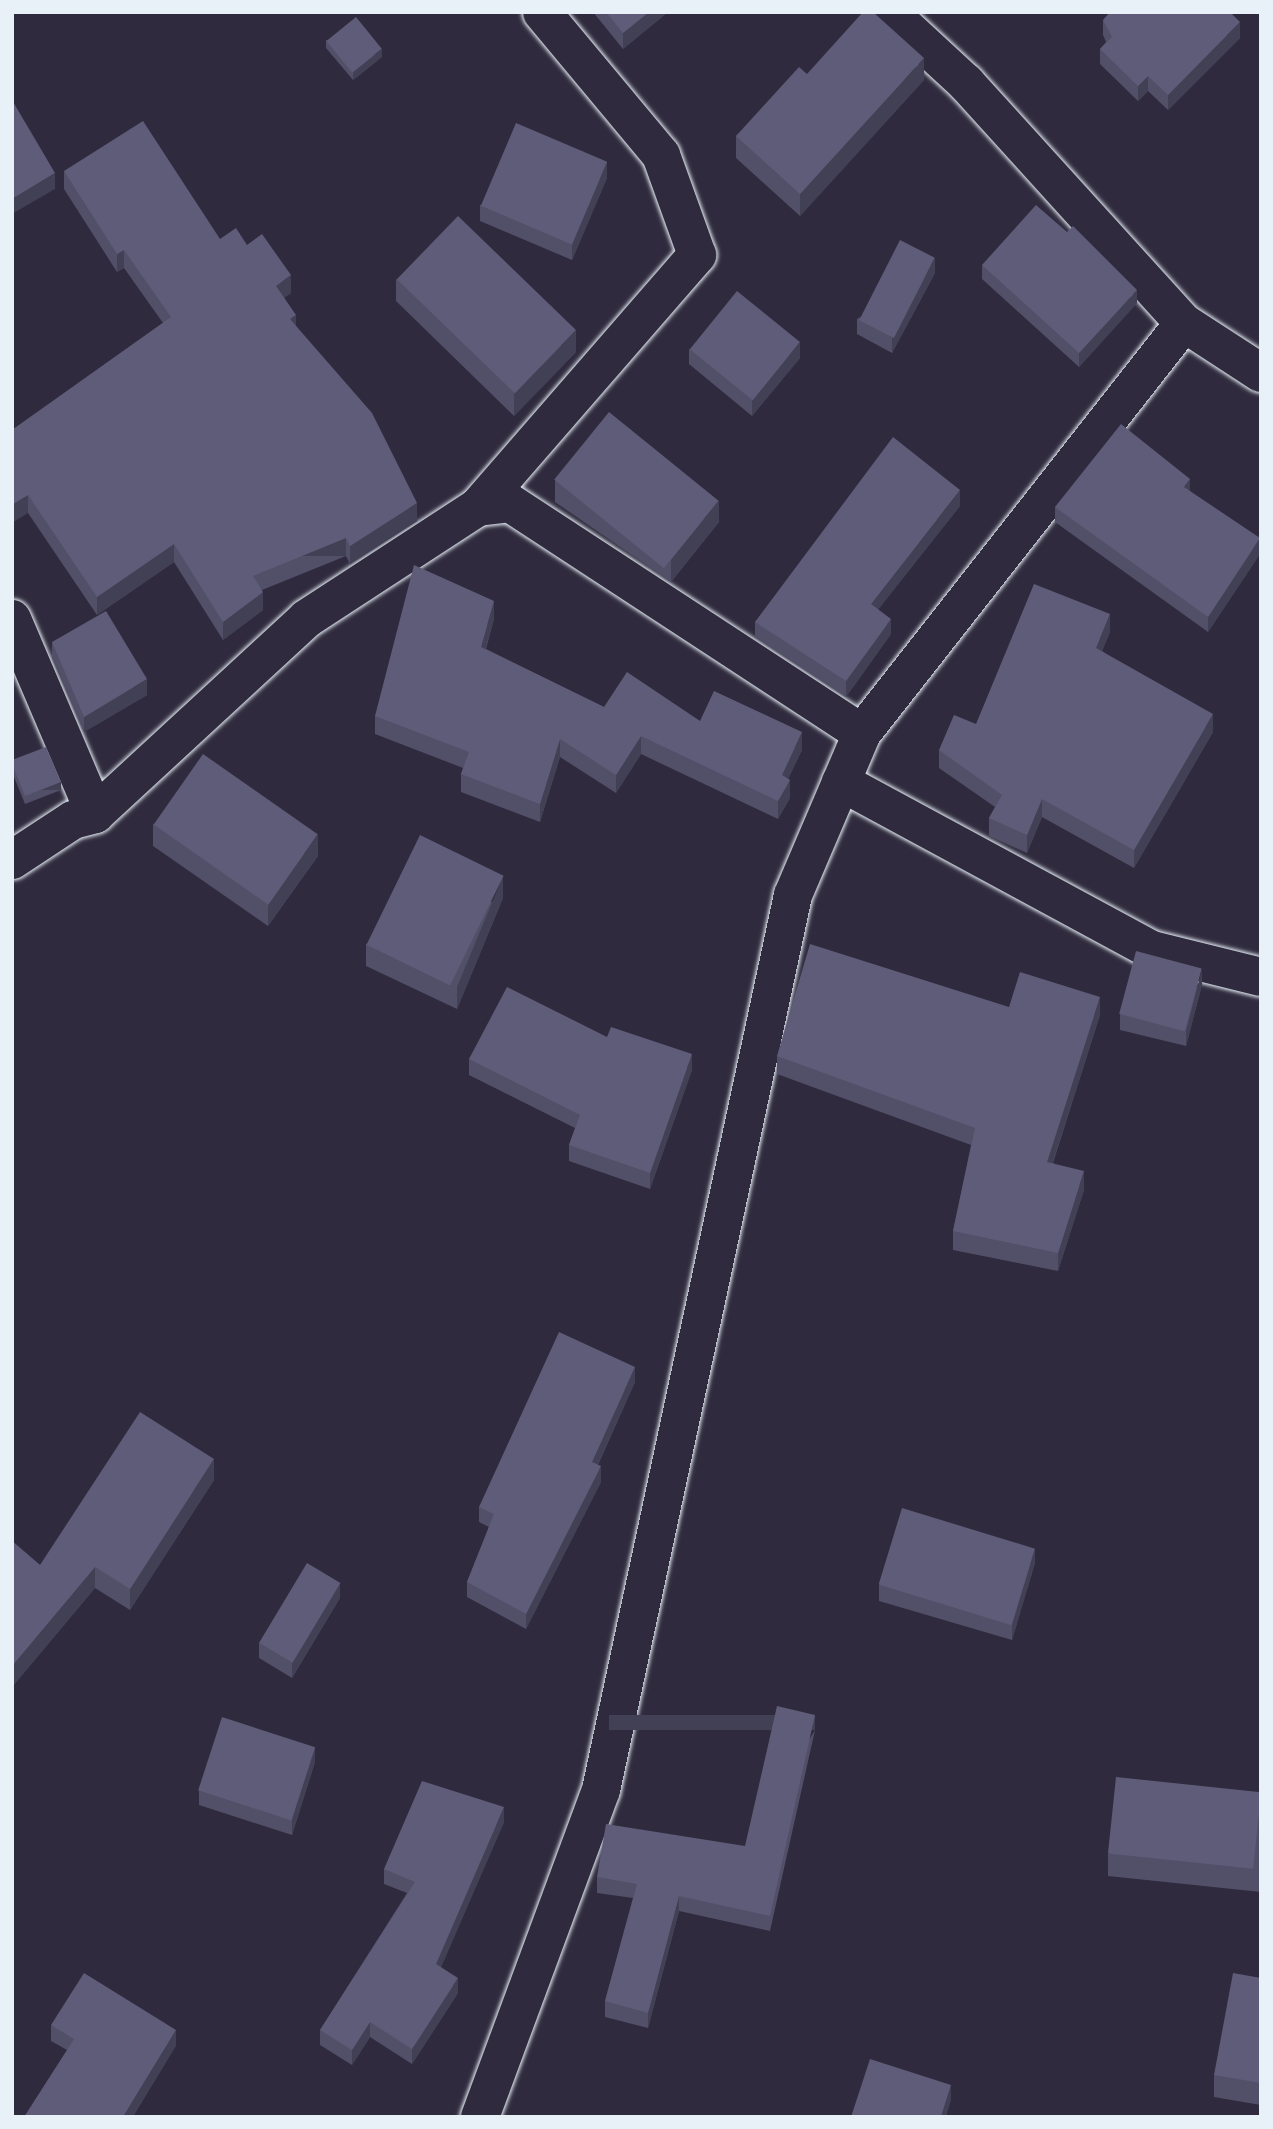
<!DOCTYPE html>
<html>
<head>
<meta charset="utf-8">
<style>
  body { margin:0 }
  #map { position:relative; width:1273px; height:2129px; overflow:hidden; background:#2f2a3d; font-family:Kalam,sans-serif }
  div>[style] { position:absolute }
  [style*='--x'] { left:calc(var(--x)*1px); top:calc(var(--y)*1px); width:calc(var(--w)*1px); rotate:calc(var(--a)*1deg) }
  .roads { filter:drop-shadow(0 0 2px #e8f1f8) drop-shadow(0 0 2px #e8f1f8) }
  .street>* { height:38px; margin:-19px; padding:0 19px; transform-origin:19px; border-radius:19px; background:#2f2a3d }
  .wall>* { inset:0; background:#524f68 }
  .shaded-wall>* { inset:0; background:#424055; transform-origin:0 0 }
  .building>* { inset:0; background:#5f5c79; transform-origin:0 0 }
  span { translate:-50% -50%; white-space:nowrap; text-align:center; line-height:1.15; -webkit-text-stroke:7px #2f2a3d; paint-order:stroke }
  .frame { position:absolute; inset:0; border:14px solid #e8f1f8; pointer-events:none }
</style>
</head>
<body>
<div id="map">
  <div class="roads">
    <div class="street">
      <i style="--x:889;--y:12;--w:105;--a:42.7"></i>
      <i style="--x:966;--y:83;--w:324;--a:47.8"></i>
      <i style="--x:1184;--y:323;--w:92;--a:33"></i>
      <i style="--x:478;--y:507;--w:334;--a:-49"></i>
      <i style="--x:697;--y:255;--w:106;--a:-109.8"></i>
      <i style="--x:661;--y:155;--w:186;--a:-129.8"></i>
      <i style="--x:12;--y:619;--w:212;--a:66.9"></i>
      <i style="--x:841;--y:782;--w:353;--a:28.4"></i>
      <i style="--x:1152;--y:950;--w:112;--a:13.9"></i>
      <i style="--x:12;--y:860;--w:73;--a:-33.3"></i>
      <i style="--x:73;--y:820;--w:23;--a:-15"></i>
      <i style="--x:95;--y:814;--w:287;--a:-42.7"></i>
      <i style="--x:306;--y:619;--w:205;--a:-33.1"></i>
      <i style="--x:478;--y:507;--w:32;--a:-7"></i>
      <i style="--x:510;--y:503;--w:420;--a:33.2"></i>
      <i style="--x:480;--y:2117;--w:349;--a:-69.7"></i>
      <i style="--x:601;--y:1790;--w:915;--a:-77.89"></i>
      <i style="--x:793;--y:895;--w:176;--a:-66.9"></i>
      <i style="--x:862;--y:733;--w:521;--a:-51.86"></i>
    </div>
  </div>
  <div class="wall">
    <i style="clip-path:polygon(593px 12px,668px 12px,623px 49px)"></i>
    <i style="clip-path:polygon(1103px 20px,1240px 38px,1168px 110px,1148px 91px,1138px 101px,1100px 64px,1100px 49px,1106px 42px,1103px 35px)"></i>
    <i style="clip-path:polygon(326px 40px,382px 57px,353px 80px,326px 48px)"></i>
    <i style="clip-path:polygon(807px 74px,924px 80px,800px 216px,736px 158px,736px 136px)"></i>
    <i style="clip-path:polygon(64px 171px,220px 239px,247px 245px,291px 293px,284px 298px,296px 326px,417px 521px,350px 564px,346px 556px,262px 590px,263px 610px,223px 640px,174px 562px,97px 615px,28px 513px,12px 430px,163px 323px,124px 268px,117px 272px,64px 189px)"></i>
    <i style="clip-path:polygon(607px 178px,572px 260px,480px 221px,480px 205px)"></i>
    <i style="clip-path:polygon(982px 265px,1137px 303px,1079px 367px,982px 279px)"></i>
    <i style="clip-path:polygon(935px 273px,892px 353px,857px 334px,857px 319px)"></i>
    <i style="clip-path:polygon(396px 279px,576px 352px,514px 416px,396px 301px)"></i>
    <i style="clip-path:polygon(689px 349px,800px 358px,752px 416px,689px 364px)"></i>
    <i style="clip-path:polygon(555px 480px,719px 522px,671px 582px,555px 502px)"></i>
    <i style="clip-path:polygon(1190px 491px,1260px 554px,1208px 632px,1055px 522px,1055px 507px)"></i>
    <i style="clip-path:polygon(960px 506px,878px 609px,891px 634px,846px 697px,755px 637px,755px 622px)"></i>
    <i style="clip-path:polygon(494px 619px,486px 649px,604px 707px,700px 721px,802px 750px,788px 779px,790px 798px,778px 819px,641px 754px,616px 793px,560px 757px,540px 822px,461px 792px,461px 774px,463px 768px,375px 734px,375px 716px)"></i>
    <i style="clip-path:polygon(1110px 632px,1102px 651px,1213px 732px,1134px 868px,1042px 817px,1027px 853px,989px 836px,989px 818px,995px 807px,939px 768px,939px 750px)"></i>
    <i style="clip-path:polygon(52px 642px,147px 695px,84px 732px,52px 658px)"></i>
    <i style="clip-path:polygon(12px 760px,61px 790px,25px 804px,12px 772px)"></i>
    <i style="clip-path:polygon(153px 824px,318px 856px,268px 926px,153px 846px)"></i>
    <i style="clip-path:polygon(503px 898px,457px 1009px,366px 966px,366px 944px)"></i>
    <i style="clip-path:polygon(1202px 985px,1186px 1046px,1120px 1030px,1120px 1014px)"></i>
    <i style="clip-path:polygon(1009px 1007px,1100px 1015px,1053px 1163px,1084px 1190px,1058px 1271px,953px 1250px,953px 1231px,971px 1145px,777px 1074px,777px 1056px)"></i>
    <i style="clip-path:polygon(607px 1037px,692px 1070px,650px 1189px,569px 1161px,569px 1145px,575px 1128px,469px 1075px,469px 1059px)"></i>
    <i style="clip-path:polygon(635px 1382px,598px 1465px,601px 1482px,526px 1629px,467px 1597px,467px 1582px,489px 1527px,479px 1522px,479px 1507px)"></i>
    <i style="clip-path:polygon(214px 1480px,130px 1610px,95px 1588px,12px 1687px,12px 1541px,40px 1565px)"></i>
    <i style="clip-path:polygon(1035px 1563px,1012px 1640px,879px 1601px,879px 1585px)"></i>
    <i style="clip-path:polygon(340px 1598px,292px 1678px,259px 1658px,259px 1643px)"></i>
    <i style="clip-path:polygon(815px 1730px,770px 1931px,679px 1911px,648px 2028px,605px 2017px,605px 2001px,633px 1898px,597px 1893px,597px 1877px,745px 1846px)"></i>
    <i style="clip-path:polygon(315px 1762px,292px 1835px,199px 1805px,199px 1790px)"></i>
    <i style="clip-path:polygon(1261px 1792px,1261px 1892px,1108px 1876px,1108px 1854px)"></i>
    <i style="clip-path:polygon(504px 1822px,441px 1967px,458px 1993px,412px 2064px,370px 2037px,352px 2065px,320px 2045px,320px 2030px,407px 1893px,384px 1884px,384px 1869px)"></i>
    <i style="clip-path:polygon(1261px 1978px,1261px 2105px,1214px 2097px,1214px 2075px)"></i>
    <i style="clip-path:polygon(51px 2025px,176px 2046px,67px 2050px,51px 2041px)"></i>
  </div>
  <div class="shaded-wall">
    <i style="clip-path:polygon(649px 12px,668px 12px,623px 49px,623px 33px)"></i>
    <i style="clip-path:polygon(1240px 22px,1240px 38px,1168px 110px,1168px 95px)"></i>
    <i style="clip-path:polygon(382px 49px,382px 57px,353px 80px,353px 72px)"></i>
    <i style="clip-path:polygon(924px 58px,924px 80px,800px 216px,800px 194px)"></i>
    <i style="clip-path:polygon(1148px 76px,1148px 91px,1138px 101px,1138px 86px)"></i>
    <i style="clip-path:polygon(607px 162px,607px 178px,572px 260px,572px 244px)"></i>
    <i style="clip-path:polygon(55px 173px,55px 189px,12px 214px,12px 199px)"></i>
    <i style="clip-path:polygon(124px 250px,124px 268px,117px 272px,117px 254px)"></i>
    <i style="clip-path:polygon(935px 258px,935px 273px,892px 353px,892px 338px)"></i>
    <i style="clip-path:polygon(291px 275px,291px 293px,276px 304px,276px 286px)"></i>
    <i style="clip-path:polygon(1137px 290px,1137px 303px,1079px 367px,1079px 353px)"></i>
    <i style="clip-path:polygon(296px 315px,296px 333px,290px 319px)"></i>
    <i style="clip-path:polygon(576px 330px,576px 352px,514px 416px,514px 394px)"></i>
    <i style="clip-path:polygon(800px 342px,800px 358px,752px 416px,752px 400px)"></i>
    <i style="clip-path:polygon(1190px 479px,1190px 495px,1184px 487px)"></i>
    <i style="clip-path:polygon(960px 490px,960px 506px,871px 619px,871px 604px)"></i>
    <i style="clip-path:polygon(28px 495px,28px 513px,12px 523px,12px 505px)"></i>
    <i style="clip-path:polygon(719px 500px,719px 522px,671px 582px,671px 560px)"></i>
    <i style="clip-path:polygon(417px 503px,417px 521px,350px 564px,350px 546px)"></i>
    <i style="left:346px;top:538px;width:18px;height:100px;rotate:90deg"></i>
    <i style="clip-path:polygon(1260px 538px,1260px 554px,1208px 632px,1208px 617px)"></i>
    <i style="clip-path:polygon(174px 544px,174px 562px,97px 615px,97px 597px)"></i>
    <i style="clip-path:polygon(263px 592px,263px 610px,223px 640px,223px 622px)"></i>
    <i style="clip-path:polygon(494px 601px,494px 619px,481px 664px,481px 647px)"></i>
    <i style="clip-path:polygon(1110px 614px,1110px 632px,1096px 666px,1096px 648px)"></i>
    <i style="clip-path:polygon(891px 619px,891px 634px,846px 697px,846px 681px)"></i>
    <i style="clip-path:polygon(147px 679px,147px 695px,84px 732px,84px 717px)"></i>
    <i style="clip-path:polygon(1213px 714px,1213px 732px,1134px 868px,1134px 850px)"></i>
    <i style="clip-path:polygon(802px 732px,802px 750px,782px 792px,782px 775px)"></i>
    <i style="clip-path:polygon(641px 736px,641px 754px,616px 793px,616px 775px)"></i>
    <i style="clip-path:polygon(560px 739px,560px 757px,540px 822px,540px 804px)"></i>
    <i style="clip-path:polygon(790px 780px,790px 798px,778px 819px,778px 801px)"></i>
    <i style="left:61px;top:782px;width:8px;height:39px;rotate:90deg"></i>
    <i style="clip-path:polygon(1042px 799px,1042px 817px,1027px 853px,1027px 835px)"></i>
    <i style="clip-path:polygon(318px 834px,318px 856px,268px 926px,268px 904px)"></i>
    <i style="clip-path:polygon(503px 876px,503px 898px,457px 1009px,457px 987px)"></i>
    <i style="clip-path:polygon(1202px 969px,1202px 985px,1186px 1046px,1186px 1031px)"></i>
    <i style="clip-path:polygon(1100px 997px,1100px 1015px,1047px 1180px,1047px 1162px)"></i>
    <i style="clip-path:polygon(692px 1054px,692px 1070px,650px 1189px,650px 1173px)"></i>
    <i style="clip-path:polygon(1084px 1171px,1084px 1190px,1058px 1271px,1058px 1253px)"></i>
    <i style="clip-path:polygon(635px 1367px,635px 1382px,592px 1477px,592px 1462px)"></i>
    <i style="clip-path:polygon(214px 1459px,214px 1480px,130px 1610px,130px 1589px)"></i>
    <i style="clip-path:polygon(601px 1466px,601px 1482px,526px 1629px,526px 1614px)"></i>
    <i style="clip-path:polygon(1035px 1548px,1035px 1563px,1012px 1640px,1012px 1625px)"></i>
    <i style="clip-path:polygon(95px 1567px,95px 1588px,12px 1687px,12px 1666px)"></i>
    <i style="clip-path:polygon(340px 1583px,340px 1598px,292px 1678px,292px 1662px)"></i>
    <i style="left:815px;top:1715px;width:15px;height:206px;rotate:90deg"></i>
    <i style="clip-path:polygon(315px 1747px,315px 1762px,292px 1835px,292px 1819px)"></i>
    <i style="clip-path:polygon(504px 1807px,504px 1822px,436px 1979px,436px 1964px)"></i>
    <i style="clip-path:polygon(679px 1896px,679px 1911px,648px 2028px,648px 2013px)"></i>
    <i style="clip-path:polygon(458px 1978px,458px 1993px,412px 2064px,412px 2049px)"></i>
    <i style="clip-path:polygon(370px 2022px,370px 2037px,352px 2065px,352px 2050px)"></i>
    <i style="clip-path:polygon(176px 2030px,176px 2046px,133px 2117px,123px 2117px)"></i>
    <i style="clip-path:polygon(951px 2085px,951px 2100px,946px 2117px,941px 2117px)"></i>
  </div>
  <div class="building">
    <i style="clip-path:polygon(606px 12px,649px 12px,623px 33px)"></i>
    <i style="clip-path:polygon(863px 12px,873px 12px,924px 58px,800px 194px,736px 136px,799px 67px,807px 74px)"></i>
    <i style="clip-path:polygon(1110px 12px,1230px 12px,1240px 22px,1168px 95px,1148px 76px,1138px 86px,1100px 49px,1112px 37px,1103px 20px)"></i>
    <i style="left:356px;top:17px;width:41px;height:38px;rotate:51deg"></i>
    <i style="clip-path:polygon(12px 100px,55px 173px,12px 199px)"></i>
    <i style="clip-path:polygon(143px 121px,220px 239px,236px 228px,247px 245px,262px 234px,291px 275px,276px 286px,296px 315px,290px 319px,372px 413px,417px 503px,350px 546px,346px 538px,253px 576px,263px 592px,223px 622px,174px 544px,97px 597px,28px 495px,12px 505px,12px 430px,171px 317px,124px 250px,117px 254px,64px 171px)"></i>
    <i style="left:516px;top:123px;width:99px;height:90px;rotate:23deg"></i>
    <i style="clip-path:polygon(1036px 205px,1067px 232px,1073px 226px,1137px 290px,1079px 353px,982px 265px)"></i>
    <i style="left:458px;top:216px;width:164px;height:88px;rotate:44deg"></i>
    <i style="left:900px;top:240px;width:39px;height:90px;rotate:27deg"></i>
    <i style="left:737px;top:291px;width:81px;height:75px;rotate:39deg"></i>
    <i style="left:609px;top:412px;width:141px;height:87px;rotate:39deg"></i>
    <i style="clip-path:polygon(1121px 424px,1190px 479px,1184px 487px,1260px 538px,1208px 617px,1055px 507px)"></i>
    <i style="clip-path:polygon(893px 437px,960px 490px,871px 604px,891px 619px,846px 681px,755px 622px)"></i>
    <i style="clip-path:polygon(414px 565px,494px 601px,481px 647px,604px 707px,627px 672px,700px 721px,714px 691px,802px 732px,782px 775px,790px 780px,778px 801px,641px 736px,616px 775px,560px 739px,540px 804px,461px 774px,469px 752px,375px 716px)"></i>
    <i style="clip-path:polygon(1034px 584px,1110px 614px,1096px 648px,1213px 714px,1134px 850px,1042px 799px,1027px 835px,989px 818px,1002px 795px,939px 750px,954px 715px,976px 724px)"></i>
    <i style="clip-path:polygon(106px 611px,147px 679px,84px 717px,52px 642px)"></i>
    <i style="clip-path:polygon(46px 747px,61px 782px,25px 796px,12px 764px,12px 760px)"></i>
    <i style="left:203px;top:754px;width:140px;height:86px;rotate:35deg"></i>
    <i style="left:420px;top:835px;width:93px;height:122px;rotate:26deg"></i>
    <i style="clip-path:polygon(810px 944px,1009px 1007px,1020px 972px,1100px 997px,1047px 1162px,1084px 1171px,1058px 1253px,953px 1231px,975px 1128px,777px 1056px)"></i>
    <i style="left:1136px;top:951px;width:68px;height:65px;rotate:15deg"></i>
    <i style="clip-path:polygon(507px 987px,607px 1037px,611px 1027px,692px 1054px,650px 1173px,569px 1145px,580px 1115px,469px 1059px)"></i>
    <i style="clip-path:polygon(559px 1332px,635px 1367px,592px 1462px,601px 1466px,526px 1614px,467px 1582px,494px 1514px,479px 1507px)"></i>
    <i style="clip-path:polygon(140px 1412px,214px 1459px,130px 1589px,95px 1567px,12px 1666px,12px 1541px,40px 1565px)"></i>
    <i style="left:902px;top:1508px;width:139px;height:80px;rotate:17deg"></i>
    <i style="left:307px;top:1563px;width:39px;height:93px;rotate:31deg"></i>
    <i style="clip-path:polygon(777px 1706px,815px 1715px,770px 1916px,679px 1896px,648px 2013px,605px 2001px,637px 1884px,597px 1877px,606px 1824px,745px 1846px)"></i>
    <i style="left:222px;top:1717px;width:98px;height:77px;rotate:18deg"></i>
    <i style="left:1116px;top:1777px;width:146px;height:77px;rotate:6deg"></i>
    <i style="clip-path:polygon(422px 1781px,504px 1807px,436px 1964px,458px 1978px,412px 2049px,370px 2022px,352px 2050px,320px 2030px,415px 1882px,384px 1869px)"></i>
    <i style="clip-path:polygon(84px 1973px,176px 2030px,123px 2117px,24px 2117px,74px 2039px,51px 2025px)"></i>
    <i style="clip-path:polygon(1233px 1973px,1261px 1978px,1261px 2083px,1214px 2075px)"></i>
    <i style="clip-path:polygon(870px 2059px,951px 2085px,941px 2117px,851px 2117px)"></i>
  </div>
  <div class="frame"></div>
</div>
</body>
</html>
